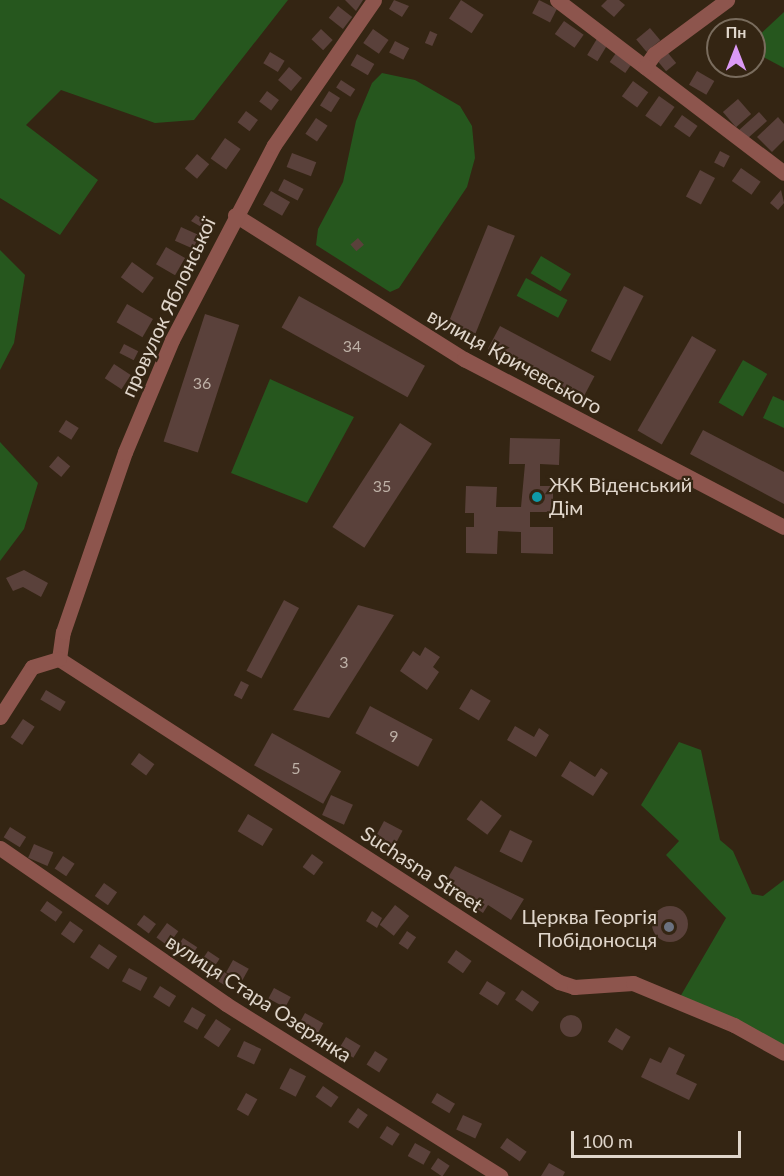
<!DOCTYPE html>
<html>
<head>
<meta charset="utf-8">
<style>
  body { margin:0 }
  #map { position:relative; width:784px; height:1176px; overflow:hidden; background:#342513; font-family:Lato,sans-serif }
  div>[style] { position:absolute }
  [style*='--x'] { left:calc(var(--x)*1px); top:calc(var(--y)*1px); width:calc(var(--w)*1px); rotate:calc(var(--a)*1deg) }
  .green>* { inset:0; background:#26571e; transform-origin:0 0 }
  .building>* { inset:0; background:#5a413b; transform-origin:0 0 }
  .round { border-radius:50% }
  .minor>* { height:15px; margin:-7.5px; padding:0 7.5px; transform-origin:7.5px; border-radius:7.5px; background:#8d554d }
  .dots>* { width:16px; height:16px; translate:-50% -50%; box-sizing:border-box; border:3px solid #342513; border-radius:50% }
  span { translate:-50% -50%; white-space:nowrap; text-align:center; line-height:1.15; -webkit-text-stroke:4.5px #342513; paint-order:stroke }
  .number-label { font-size:16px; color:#beb1a7 }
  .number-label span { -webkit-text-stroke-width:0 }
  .street-label { font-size:20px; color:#e0d6cb }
  .poi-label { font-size:20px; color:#e0d6cb }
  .left { translate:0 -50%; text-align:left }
  .right { translate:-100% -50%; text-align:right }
  .north { position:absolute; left:706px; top:18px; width:60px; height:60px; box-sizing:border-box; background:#342513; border:2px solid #796c5d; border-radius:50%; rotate:0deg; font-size:16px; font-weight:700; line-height:24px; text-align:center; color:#e0d6cb }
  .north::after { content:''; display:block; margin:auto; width:21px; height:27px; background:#db99f5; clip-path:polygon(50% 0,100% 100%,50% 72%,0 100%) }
  .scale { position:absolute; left:571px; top:1131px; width:170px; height:27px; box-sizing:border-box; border:3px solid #e0d6cb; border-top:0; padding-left:8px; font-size:18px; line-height:21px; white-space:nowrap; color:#e0d6cb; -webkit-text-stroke:4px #342513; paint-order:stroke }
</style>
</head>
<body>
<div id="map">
  <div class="green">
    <i style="clip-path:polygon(0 0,288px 0,194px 120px,155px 123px,61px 90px,26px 125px,98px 180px,60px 235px,0 198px)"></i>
    <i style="clip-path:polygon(784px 12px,784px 68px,754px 52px,754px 40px)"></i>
    <i style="clip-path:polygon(382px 73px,415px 80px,460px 106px,472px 126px,475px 158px,467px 187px,399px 288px,390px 292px,316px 245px,318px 229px,343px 182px,356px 121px,372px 83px)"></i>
    <i style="clip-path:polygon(0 250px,25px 275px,14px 343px,0 370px)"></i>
    <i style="left:541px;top:256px;width:35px;height:20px;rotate:31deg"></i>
    <i style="left:526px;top:278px;width:47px;height:20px;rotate:28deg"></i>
    <i style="left:743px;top:360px;width:28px;height:49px;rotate:30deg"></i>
    <i style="clip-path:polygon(270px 379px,354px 417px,307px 503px,231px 473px)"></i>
    <i style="clip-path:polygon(773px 396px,784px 401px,784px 428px,763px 418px)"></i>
    <i style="clip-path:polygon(0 442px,38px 483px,24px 529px,0 561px)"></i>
    <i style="clip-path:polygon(679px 742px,701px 750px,720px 840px,733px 851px,752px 894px,763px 896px,784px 880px,784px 1046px,680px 997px,726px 918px,666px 855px,679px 841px,641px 805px)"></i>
  </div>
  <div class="building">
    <i style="clip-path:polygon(345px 0,363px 0,356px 11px)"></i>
    <i style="clip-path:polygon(394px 0,409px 6px,402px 17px,389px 9px)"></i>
    <i style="left:461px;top:0;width:27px;height:22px;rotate:33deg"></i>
    <i style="left:539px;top:0;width:20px;height:15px;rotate:27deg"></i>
    <i style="clip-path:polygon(607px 0,619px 0,625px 5px,614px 17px,601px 6px)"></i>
    <i style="left:338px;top:6px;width:18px;height:15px;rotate:38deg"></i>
    <i style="left:564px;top:21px;width:24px;height:16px;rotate:35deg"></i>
    <i style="left:650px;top:28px;width:16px;height:18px;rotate:50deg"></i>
    <i style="left:321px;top:29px;width:16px;height:14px;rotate:43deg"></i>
    <i style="left:373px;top:29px;width:19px;height:17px;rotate:35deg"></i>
    <i style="left:430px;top:31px;width:8px;height:13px;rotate:23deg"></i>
    <i style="left:598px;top:37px;width:12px;height:21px;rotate:31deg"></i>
    <i style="left:395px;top:41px;width:16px;height:13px;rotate:27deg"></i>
    <i style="left:270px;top:52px;width:17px;height:13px;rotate:31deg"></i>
    <i style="left:616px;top:53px;width:19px;height:11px;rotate:35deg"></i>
    <i style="left:668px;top:53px;width:13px;height:13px;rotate:51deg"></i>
    <i style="left:357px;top:54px;width:20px;height:13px;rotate:30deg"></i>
    <i style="left:289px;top:67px;width:17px;height:17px;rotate:40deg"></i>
    <i style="left:697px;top:71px;width:20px;height:16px;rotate:30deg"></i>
    <i style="left:341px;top:80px;width:17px;height:9px;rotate:33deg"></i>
    <i style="left:633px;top:81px;width:19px;height:19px;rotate:36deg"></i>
    <i style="left:267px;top:91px;width:15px;height:13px;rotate:37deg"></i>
    <i style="left:329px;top:91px;width:13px;height:17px;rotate:32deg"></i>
    <i style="left:659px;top:96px;width:19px;height:24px;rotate:35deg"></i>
    <i style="left:738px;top:99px;width:20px;height:20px;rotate:49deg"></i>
    <i style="left:246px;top:111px;width:15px;height:14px;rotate:37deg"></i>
    <i style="left:759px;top:112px;width:12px;height:29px;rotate:48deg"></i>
    <i style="left:682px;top:115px;width:19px;height:14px;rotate:35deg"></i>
    <i style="clip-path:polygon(778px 117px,784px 124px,784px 140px,772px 152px,757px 137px)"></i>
    <i style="left:316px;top:118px;width:14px;height:19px;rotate:34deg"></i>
    <i style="left:225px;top:138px;width:19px;height:25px;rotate:35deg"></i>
    <i style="left:720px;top:151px;width:11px;height:13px;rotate:27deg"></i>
    <i style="left:292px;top:153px;width:26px;height:15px;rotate:21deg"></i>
    <i style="left:197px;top:154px;width:16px;height:19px;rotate:40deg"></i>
    <i style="left:741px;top:168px;width:24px;height:16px;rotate:35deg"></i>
    <i style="left:700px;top:170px;width:17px;height:30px;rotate:28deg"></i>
    <i style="left:284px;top:179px;width:22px;height:13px;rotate:27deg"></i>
    <i style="clip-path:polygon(781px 190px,784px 203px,778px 210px,770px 203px)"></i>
    <i style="left:271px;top:191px;width:22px;height:16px;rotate:30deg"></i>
    <i style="clip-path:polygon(196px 215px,207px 222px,203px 228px,191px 221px)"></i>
    <i style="left:488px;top:225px;width:29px;height:106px;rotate:22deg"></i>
    <i style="left:181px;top:227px;width:20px;height:15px;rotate:24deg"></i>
    <i style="left:358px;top:238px;width:9px;height:10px;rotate:49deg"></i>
    <i style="left:166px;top:247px;width:22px;height:20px;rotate:30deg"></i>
    <i style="left:132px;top:262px;width:27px;height:19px;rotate:36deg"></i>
    <i style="left:624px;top:286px;width:22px;height:73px;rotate:27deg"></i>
    <i style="left:299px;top:296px;width:144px;height:36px;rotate:29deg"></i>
    <i style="left:127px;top:304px;width:30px;height:21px;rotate:30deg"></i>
    <i style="left:205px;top:314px;width:36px;height:134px;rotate:18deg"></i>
    <i style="left:500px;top:326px;width:107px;height:26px;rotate:28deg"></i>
    <i style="left:692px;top:336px;width:28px;height:109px;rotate:30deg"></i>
    <i style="left:124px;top:344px;width:16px;height:10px;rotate:27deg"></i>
    <i style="left:114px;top:364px;width:20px;height:17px;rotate:33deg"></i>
    <i style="left:66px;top:420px;width:15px;height:14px;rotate:32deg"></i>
    <i style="left:400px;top:423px;width:38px;height:124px;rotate:33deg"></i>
    <i style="clip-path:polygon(703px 430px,784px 472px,784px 504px,690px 454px)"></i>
    <i style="clip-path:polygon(510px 438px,560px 439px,559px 465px,540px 464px,540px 486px,553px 486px,553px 512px,530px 512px,530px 527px,553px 527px,553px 554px,521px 553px,521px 532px,498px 531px,497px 554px,466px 553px,466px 527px,474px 527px,474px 513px,465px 513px,466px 486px,497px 487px,496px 507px,521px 507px,525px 464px,509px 464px)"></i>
    <i style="left:58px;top:456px;width:16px;height:14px;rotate:40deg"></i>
    <i style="clip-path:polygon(24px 570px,48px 583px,41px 597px,23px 587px,13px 591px,6px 578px)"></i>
    <i style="left:284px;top:600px;width:17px;height:80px;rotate:28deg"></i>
    <i style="clip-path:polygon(358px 605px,394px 615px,329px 718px,293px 710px)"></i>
    <i style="clip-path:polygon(425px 647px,440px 657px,433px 667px,439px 672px,427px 690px,400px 671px,413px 651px,420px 656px)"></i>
    <i style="left:241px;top:681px;width:9px;height:16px;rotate:27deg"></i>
    <i style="left:471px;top:689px;width:23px;height:23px;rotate:31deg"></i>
    <i style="left:46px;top:690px;width:23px;height:11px;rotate:31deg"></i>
    <i style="left:370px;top:706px;width:71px;height:31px;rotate:28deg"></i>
    <i style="left:23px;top:719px;width:14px;height:22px;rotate:34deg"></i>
    <i style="clip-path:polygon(515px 726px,534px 737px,539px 728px,549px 735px,536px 757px,507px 740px)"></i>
    <i style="left:272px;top:733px;width:79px;height:37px;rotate:29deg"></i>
    <i style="left:139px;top:753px;width:19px;height:14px;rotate:36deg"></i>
    <i style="clip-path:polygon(570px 761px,595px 777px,601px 768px,608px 773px,593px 796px,561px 776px)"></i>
    <i style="left:331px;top:795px;width:24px;height:22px;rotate:24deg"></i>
    <i style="left:481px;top:800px;width:26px;height:24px;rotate:37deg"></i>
    <i style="left:248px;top:814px;width:29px;height:20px;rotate:31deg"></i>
    <i style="left:384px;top:821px;width:21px;height:20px;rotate:28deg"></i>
    <i style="left:10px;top:827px;width:19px;height:12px;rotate:32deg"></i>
    <i style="left:510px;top:830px;width:25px;height:24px;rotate:26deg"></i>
    <i style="left:34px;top:844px;width:21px;height:15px;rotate:23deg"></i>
    <i style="left:312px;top:854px;width:14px;height:16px;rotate:36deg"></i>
    <i style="left:63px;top:856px;width:14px;height:15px;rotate:34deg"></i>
    <i style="clip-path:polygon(455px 866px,524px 899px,511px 920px,488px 905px,483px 913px,477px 909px,482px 901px,474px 902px,444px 884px)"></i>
    <i style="left:104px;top:883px;width:16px;height:16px;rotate:35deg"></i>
    <i style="left:47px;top:901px;width:19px;height:12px;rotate:35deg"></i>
    <i style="left:395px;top:905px;width:18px;height:25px;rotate:38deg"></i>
    <i class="round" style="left:652px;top:906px;width:36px;height:36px"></i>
    <i style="clip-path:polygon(372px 911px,382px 918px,377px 928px,366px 921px)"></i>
    <i style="left:144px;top:915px;width:15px;height:12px;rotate:37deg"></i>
    <i style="left:70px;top:921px;width:16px;height:16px;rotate:35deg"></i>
    <i style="left:167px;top:923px;width:14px;height:18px;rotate:36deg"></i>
    <i style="left:407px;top:931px;width:11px;height:15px;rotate:34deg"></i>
    <i style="left:183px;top:938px;width:17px;height:15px;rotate:33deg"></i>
    <i style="left:99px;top:944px;width:22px;height:16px;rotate:34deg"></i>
    <i style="left:456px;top:950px;width:19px;height:15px;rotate:35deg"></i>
    <i style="left:208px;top:951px;width:14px;height:18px;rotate:34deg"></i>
    <i style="left:233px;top:960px;width:18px;height:14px;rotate:29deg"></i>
    <i style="left:129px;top:968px;width:21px;height:15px;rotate:28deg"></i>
    <i style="left:224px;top:972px;width:9px;height:11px;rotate:32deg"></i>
    <i style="left:487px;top:981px;width:22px;height:15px;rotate:32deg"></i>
    <i style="left:160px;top:986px;width:19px;height:13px;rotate:32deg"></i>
    <i style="left:274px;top:988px;width:19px;height:12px;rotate:28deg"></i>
    <i style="left:522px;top:990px;width:21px;height:12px;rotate:35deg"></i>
    <i style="left:192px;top:1007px;width:16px;height:17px;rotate:30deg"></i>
    <i style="left:305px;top:1013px;width:21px;height:12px;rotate:29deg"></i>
    <i class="round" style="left:560px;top:1015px;width:22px;height:22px"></i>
    <i style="left:216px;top:1019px;width:18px;height:22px;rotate:34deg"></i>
    <i style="left:616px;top:1028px;width:17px;height:16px;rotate:31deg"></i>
    <i style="left:346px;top:1037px;width:17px;height:14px;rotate:31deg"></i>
    <i style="left:244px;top:1041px;width:19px;height:17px;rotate:25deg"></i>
    <i style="clip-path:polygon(669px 1047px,685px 1055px,676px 1074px,697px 1084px,689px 1100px,641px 1077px,650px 1058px,661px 1063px)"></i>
    <i style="left:375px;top:1051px;width:15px;height:16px;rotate:32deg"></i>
    <i style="left:290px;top:1068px;width:18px;height:23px;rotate:27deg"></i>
    <i style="left:323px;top:1086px;width:19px;height:13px;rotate:35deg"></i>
    <i style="left:246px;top:1093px;width:13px;height:19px;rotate:29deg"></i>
    <i style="left:437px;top:1093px;width:21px;height:11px;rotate:31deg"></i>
    <i style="left:358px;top:1108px;width:12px;height:17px;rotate:35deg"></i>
    <i style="left:463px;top:1115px;width:21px;height:16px;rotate:25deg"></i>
    <i style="left:387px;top:1126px;width:15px;height:14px;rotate:32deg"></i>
    <i style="left:507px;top:1138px;width:24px;height:12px;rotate:35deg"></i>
    <i style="left:415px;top:1143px;width:18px;height:15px;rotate:29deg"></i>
    <i style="left:438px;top:1158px;width:14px;height:13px;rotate:34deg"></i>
    <i style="clip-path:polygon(549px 1163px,565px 1172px,563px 1176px,541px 1176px)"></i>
  </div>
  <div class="minor">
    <i style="--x:557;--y:0;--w:285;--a:37.3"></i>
    <i style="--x:645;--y:67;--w:16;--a:-55"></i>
    <i style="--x:654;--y:54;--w:91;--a:-36.5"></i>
    <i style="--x:235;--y:215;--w:271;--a:32.2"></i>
    <i style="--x:464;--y:359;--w:361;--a:27.7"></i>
    <i style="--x:59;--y:659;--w:595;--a:32.86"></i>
    <i style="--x:559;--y:982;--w:16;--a:18"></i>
    <i style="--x:574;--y:987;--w:59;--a:-3.9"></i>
    <i style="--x:633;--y:983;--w:109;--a:22.6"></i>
    <i style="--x:734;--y:1025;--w:57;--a:29.2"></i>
    <i style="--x:59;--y:659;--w:27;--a:-82"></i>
    <i style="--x:63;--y:632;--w:190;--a:-71"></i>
    <i style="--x:125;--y:452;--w:121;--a:-67.2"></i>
    <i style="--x:172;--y:340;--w:220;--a:-62.4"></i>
    <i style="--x:274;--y:145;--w:176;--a:-55.4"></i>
    <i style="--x:0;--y:717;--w:59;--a:-57.4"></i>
    <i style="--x:32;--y:667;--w:28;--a:-17"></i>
    <i style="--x:0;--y:848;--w:275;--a:34.6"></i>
    <i style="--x:226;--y:1004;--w:324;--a:32.1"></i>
  </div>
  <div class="dots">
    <i style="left:537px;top:497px;background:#0f9aa8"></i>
    <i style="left:669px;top:927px;background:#6b7280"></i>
  </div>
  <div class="number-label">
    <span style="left:352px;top:346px">34</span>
    <span style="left:202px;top:383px">36</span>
    <span style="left:382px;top:486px">35</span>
    <span style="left:344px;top:662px">3</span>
    <span style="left:394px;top:736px">9</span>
    <span style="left:296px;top:768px">5</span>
  </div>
  <div class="street-label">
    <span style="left:168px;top:307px;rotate:-65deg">провулок Яблонської</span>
    <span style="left:515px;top:361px;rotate:29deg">вулиця Кричевського</span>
    <span style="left:422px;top:869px;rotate:33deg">Suchasna Street</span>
    <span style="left:259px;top:998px;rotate:33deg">вулиця Стара Озерянка</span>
  </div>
  <div class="poi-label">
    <span class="left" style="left:549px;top:496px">ЖК Віденський<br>Дім</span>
    <span class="right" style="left:657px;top:928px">Церква Георгія<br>Побідоносця</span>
  </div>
  <div class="north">Пн</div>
  <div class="scale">100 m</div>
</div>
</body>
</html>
